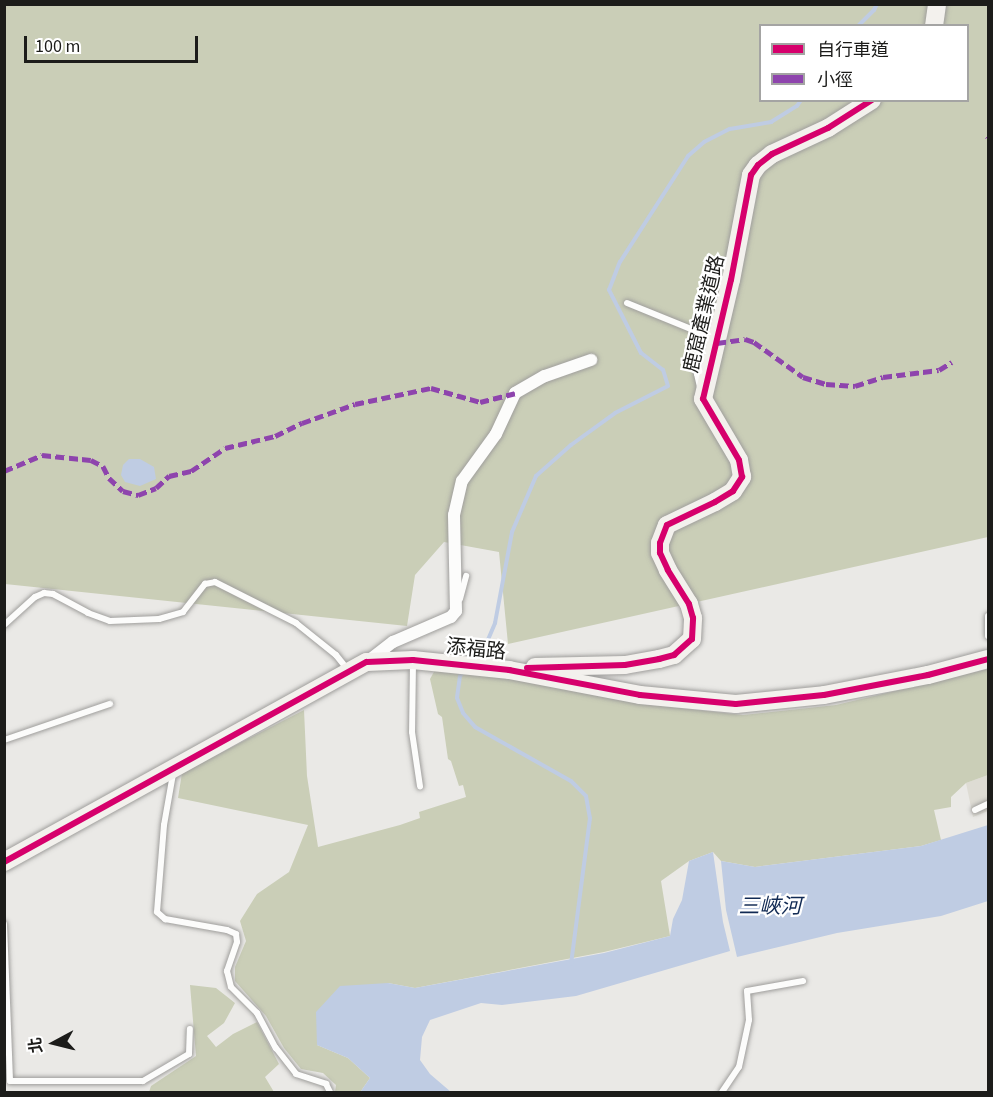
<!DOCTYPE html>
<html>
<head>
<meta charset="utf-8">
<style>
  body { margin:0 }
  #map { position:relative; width:993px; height:1097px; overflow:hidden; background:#eae9e6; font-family:"Source Sans 3","Noto Sans TC",sans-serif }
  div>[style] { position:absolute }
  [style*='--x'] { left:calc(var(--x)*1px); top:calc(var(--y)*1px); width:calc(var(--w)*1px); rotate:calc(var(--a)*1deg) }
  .built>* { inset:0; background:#dedcd4 }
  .forest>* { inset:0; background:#caceb7 }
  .water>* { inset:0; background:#bfcce3 }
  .stream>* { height:4px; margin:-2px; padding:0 2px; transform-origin:2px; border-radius:2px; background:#bfcce3 }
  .roads { filter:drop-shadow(0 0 2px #9f9e9c) drop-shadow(0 0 2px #9f9e9c) }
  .lane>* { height:6px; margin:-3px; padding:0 3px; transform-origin:3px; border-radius:3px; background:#fcfcfb }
  .street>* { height:12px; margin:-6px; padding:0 6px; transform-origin:6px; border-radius:6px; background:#fcfcfb }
  .secondary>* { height:18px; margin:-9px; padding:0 9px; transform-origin:9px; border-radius:9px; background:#f3f1ed }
  .quiet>* { height:4.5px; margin-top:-2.25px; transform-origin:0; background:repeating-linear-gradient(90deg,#8e44ad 0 9px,transparent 0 13.5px) }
  .cycleway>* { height:6px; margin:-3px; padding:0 3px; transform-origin:3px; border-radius:3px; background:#d6006c }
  span { translate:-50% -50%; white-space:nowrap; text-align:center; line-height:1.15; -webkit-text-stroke:4.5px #fff; paint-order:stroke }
  .street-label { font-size:20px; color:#1c1c1a }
  .water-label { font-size:21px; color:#112a54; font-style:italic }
  .frame { position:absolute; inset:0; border:6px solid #1c1c1a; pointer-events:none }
  .legend { position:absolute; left:759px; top:24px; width:210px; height:78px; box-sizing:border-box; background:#fff; border:2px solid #a4a4a3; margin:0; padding:8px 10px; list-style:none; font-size:18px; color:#1c1c1a }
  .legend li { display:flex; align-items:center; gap:12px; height:30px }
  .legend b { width:30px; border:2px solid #a4a4a3 }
  .north { position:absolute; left:24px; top:1013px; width:60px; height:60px; -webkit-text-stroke:4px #fff; paint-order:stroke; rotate:263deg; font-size:16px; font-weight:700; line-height:24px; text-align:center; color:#1c1c1a }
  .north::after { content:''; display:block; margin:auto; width:21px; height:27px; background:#1c1c1a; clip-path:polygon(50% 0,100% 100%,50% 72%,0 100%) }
  .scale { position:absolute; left:24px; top:36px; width:174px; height:27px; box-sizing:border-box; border:3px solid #1c1c1a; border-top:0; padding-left:8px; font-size:18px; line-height:21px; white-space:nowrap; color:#1c1c1a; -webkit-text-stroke:4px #fff; paint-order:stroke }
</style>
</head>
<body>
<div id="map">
  <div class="built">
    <i style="clip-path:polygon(988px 775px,988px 811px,973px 817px,966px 783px)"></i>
  </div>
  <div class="forest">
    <i style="clip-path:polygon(evenodd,5px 5px,988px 5px,988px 537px,508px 644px,499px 552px,444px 542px,415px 575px,407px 626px,5px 584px,5px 5px,760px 26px,968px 26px,968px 100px,760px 100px,760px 26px)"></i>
    <i style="clip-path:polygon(988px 669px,988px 775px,966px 783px,951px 797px,951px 807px,934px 810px,941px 840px,921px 846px,755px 867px,721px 861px,713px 852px,689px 861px,661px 881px,670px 936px,604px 952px,415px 988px,388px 983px,317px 1045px,348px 1058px,370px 1078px,361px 1091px,363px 1092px,335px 1092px,336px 1085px,323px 1073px,301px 1069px,284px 1048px,266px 1016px,235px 981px,235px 967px,246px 941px,240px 921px,257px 894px,289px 872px,308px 825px,178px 798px,182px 773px,304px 710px,307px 776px,318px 847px,400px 825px,420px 818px,419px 812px,466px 797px,463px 785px,459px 786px,451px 761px,448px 759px,442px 717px,438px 714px,430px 679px,435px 670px,520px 679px,643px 704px,743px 715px,836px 705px)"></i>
    <i style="clip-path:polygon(190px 985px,216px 988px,235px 1003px,224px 1023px,207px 1036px,216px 1047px,233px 1034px,257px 1022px,279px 1064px,265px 1077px,274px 1092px,149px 1092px,151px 1086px,196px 1056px)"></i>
  </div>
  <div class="water">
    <i style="clip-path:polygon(129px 459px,140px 459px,154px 467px,156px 479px,140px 486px,125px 482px,121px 475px,123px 465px)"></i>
    <i style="clip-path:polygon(988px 825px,988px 901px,941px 916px,837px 933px,737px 957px,726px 910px,721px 861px,755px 867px,921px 846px)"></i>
    <i style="clip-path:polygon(713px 852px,723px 922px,730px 951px,576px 996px,502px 1005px,481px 1003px,430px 1020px,422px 1037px,420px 1060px,430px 1074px,451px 1092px,363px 1092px,361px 1091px,370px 1078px,348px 1058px,317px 1045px,316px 1012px,340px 986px,388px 983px,415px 988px,604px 953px,670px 936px,673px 919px,682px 900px,689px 861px)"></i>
  </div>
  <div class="stream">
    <i style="--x:858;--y:26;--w:23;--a:-45"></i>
    <i style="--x:874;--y:10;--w:7;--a:-63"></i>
    <i style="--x:473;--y:660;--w:23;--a:-52"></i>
    <i style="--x:487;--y:642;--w:21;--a:-67"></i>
    <i style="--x:495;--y:623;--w:93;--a:-79.4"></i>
    <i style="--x:512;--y:532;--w:61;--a:-66.8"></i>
    <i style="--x:536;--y:476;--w:47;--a:-41.5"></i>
    <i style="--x:571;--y:445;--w:54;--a:-36"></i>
    <i style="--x:615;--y:413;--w:59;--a:-27"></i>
    <i style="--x:668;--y:386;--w:17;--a:-107"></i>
    <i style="--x:663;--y:370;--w:28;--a:-142"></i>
    <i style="--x:641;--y:353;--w:71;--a:-116.9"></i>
    <i style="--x:609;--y:290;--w:30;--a:-69"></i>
    <i style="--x:620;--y:262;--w:126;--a:-57.3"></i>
    <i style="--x:688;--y:156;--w:21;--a:-41"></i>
    <i style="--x:704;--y:142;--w:29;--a:-27"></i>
    <i style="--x:730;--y:129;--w:42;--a:-9.7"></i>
    <i style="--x:771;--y:122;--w:31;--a:-32"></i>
    <i style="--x:797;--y:106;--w:7;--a:-56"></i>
    <i style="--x:464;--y:671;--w:6;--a:129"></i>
    <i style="--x:460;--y:676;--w:22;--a:98"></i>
    <i style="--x:457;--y:698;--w:16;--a:68"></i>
    <i style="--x:463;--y:713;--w:18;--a:49"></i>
    <i style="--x:475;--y:727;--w:110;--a:29.4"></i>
    <i style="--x:571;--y:781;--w:21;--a:45"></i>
    <i style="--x:586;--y:796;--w:22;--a:80"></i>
    <i style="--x:590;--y:818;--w:147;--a:97.4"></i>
  </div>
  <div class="roads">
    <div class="lane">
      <i style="--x:627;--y:303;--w:80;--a:22.1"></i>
      <i style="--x:701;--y:333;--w:41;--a:95.6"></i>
      <i style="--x:697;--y:374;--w:13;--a:77"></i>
      <i style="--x:460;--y:599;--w:24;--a:-75"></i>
      <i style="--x:988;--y:616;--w:20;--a:90"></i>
      <i style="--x:4;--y:625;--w:42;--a:-42.1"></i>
      <i style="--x:35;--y:597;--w:10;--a:-24"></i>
      <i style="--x:44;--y:593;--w:9;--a:6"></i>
      <i style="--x:53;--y:594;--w:40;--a:28"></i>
      <i style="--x:88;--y:613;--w:23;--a:20"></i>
      <i style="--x:110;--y:621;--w:49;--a:-2.3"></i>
      <i style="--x:159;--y:619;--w:25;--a:-16"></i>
      <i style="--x:183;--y:612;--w:36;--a:-52"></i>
      <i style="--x:205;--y:584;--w:10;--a:-11"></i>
      <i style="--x:215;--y:582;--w:91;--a:26.8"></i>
      <i style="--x:296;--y:623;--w:51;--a:38.7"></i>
      <i style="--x:336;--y:655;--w:19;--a:51"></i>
      <i style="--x:413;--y:663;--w:69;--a:90.8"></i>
      <i style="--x:412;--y:732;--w:55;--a:81.6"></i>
      <i style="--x:4;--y:740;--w:112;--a:-18.8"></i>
      <i style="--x:173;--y:774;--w:52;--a:100"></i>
      <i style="--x:164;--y:825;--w:87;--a:94.6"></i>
      <i style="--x:157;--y:912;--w:11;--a:41"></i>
      <i style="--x:165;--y:919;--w:63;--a:10.1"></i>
      <i style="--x:227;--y:930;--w:10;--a:24"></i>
      <i style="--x:236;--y:934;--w:8;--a:83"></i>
      <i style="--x:237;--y:942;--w:31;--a:109"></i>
      <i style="--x:227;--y:971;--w:16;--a:76"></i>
      <i style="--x:231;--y:987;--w:37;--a:45"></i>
      <i style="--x:257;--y:1013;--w:40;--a:62"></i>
      <i style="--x:276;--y:1048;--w:33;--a:52"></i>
      <i style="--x:296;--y:1074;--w:32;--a:18"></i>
      <i style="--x:326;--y:1084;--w:9;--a:63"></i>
      <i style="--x:975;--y:810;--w:14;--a:-25"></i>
      <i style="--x:4;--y:924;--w:157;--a:87.8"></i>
      <i style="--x:10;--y:1081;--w:133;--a:0"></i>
      <i style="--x:143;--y:1081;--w:53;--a:-30.4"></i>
      <i style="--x:189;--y:1054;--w:25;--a:-88"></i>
      <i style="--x:722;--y:1092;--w:30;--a:-56"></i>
      <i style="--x:739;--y:1067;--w:48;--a:-78"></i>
      <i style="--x:749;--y:1020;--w:29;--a:-94"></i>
      <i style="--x:747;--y:991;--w:57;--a:-10.1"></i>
    </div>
    <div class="street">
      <i style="--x:367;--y:662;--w:33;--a:-38"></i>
      <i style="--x:393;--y:642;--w:63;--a:-23.3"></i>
      <i style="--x:451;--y:617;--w:8;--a:-50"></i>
      <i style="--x:456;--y:611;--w:96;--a:-91.2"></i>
      <i style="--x:454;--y:515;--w:35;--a:-77"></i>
      <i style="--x:462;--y:481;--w:58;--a:-54.1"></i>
      <i style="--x:496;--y:434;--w:45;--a:-65.1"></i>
      <i style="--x:515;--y:393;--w:34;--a:-30"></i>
      <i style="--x:545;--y:376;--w:49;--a:-19.2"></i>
    </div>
    <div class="secondary">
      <i style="--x:934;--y:26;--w:22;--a:-82"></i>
      <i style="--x:535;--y:667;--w:90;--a:-1.3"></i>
      <i style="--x:625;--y:665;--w:35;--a:-10"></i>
      <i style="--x:659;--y:659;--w:16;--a:-15"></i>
      <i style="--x:674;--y:655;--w:24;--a:-42"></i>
      <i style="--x:692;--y:639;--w:21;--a:-87"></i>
      <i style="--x:693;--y:618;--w:15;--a:-106"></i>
      <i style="--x:689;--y:604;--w:40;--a:-122"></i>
      <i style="--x:668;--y:570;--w:19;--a:-115"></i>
      <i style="--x:660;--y:553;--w:10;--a:-90"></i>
      <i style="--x:660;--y:543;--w:19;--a:-69"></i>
      <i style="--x:667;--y:525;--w:53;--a:-25.6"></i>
      <i style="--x:715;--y:502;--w:21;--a:-31"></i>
      <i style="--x:733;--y:491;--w:17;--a:-57"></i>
      <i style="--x:742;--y:477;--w:17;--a:-100"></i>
      <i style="--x:739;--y:460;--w:71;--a:-120.5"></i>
      <i style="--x:703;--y:399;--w:122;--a:-76.8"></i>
      <i style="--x:731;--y:280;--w:107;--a:-79.2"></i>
      <i style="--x:751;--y:175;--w:12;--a:-55"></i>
      <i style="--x:758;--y:165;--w:18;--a:-38"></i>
      <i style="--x:772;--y:154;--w:62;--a:-24.9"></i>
      <i style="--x:828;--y:128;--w:52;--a:-32.5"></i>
      <i style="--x:4;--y:862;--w:414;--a:-28.9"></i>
      <i style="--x:367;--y:662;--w:46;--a:-2.5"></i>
      <i style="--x:413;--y:660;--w:97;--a:5.9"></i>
      <i style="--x:509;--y:670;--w:133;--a:10.8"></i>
      <i style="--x:640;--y:695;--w:96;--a:5.4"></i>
      <i style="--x:736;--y:704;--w:88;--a:-5.8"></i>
      <i style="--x:824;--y:695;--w:106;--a:-10.9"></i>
      <i style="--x:928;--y:675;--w:62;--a:-14.9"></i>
    </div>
  </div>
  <div class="quiet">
    <i style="--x:987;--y:136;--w:1;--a:45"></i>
    <i style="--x:717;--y:343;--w:28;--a:-8"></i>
    <i style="--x:745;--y:339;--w:9;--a:18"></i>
    <i style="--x:754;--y:342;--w:60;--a:35.5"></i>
    <i style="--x:803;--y:377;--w:24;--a:17"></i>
    <i style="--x:826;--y:384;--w:29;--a:4"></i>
    <i style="--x:855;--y:386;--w:29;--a:-18"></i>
    <i style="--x:883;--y:377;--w:56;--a:-7.1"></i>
    <i style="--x:939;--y:370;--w:15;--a:-32"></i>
    <i style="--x:4;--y:471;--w:41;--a:-22.8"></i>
    <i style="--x:42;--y:455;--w:49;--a:5.8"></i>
    <i style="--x:91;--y:460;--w:13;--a:27"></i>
    <i style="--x:103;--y:466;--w:13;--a:63"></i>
    <i style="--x:109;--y:478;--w:19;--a:43"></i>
    <i style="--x:123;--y:491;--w:16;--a:15"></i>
    <i style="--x:138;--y:495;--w:19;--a:-21"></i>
    <i style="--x:156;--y:488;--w:18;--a:-43"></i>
    <i style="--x:169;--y:476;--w:23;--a:-13"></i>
    <i style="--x:191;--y:471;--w:41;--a:-34.1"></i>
    <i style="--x:225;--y:448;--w:51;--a:-13.5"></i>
    <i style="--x:275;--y:436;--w:30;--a:-26"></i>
    <i style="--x:302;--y:423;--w:56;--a:-19.7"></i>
    <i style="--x:355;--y:404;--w:78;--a:-11.9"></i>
    <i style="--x:431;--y:388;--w:51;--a:15.9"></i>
    <i style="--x:480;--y:402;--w:36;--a:-14"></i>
  </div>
  <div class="cycleway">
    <i style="--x:527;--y:668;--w:98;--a:-1.8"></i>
    <i style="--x:625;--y:665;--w:35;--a:-10"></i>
    <i style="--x:659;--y:659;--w:16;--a:-15"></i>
    <i style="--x:674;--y:655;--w:24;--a:-42"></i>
    <i style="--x:692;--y:639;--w:21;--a:-87"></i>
    <i style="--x:693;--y:618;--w:15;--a:-106"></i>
    <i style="--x:689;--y:604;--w:40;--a:-122"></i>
    <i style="--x:668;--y:570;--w:19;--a:-115"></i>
    <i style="--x:660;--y:553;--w:10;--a:-90"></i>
    <i style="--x:660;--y:543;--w:19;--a:-69"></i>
    <i style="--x:667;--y:525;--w:53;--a:-25.6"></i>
    <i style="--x:715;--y:502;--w:21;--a:-31"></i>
    <i style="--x:733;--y:491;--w:17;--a:-57"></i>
    <i style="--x:742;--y:477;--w:17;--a:-100"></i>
    <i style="--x:739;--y:460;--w:71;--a:-120.5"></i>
    <i style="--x:703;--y:399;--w:122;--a:-76.8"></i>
    <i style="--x:731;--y:280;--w:107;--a:-79.2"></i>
    <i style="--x:751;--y:175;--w:12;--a:-55"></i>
    <i style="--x:758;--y:165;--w:18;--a:-38"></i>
    <i style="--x:772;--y:154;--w:62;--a:-24.9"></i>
    <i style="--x:828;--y:128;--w:52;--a:-32.5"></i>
    <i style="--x:4;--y:862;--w:414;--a:-28.9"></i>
    <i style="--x:367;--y:662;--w:46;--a:-2.5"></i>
    <i style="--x:413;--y:660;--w:97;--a:5.9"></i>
    <i style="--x:509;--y:670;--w:133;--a:10.8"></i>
    <i style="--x:640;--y:695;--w:96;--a:5.4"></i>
    <i style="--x:736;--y:704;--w:88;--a:-5.8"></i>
    <i style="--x:824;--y:695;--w:106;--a:-10.9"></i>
    <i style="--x:928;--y:675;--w:62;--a:-14.9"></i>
  </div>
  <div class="street-label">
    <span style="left:705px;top:314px;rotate:-77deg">鹿窟產業道路</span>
    <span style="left:476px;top:650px;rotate:6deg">添福路</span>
  </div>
  <div class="water-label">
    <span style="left:770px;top:906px">三峽河</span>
  </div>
  <div class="frame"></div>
  <ul class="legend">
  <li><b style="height:8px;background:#d6006c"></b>自行車道</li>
  <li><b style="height:8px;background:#8e44ad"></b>小徑</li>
  </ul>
  <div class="north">北</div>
  <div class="scale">100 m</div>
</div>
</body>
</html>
